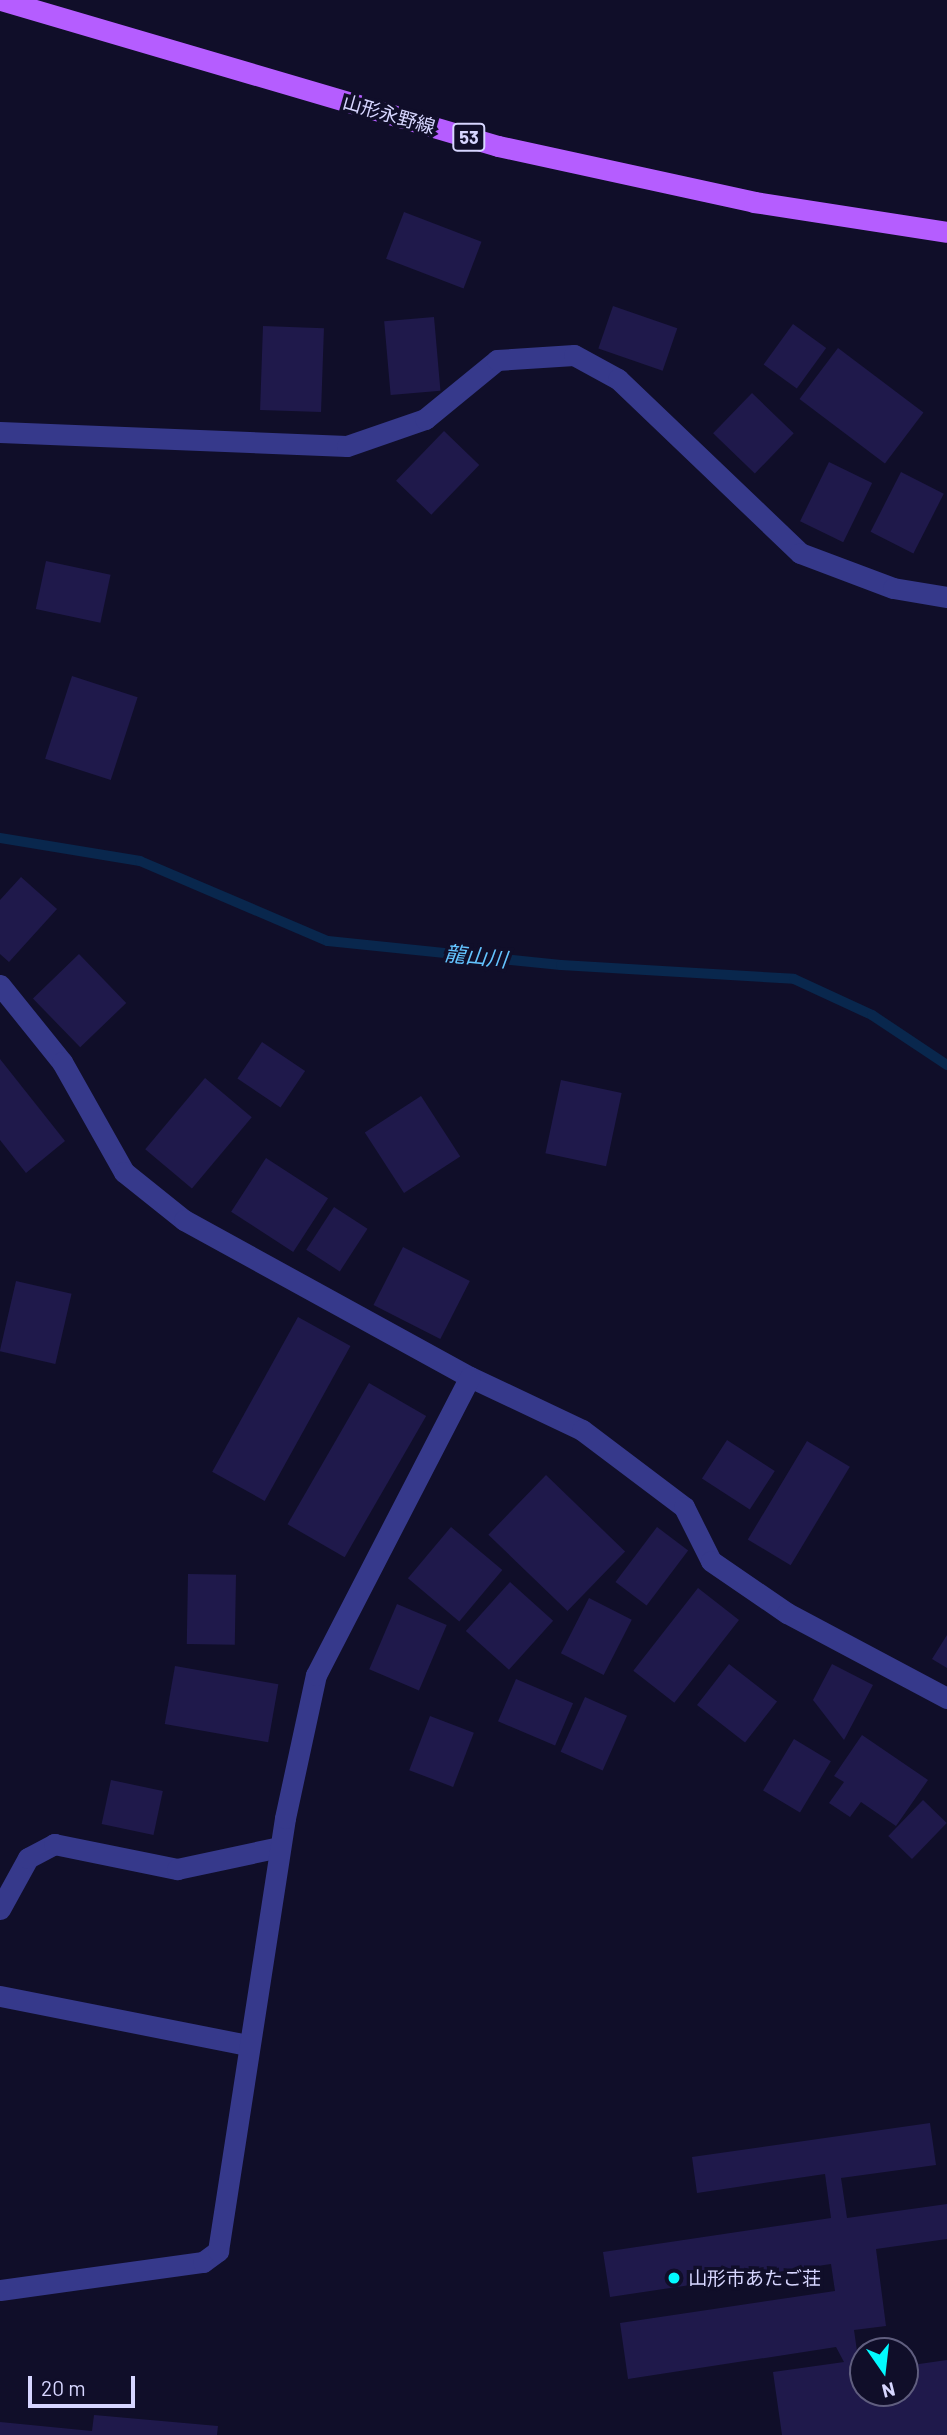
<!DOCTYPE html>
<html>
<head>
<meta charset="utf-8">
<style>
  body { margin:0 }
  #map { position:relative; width:947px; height:2435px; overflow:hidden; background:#100e29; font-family:Barlow,"Noto Sans JP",sans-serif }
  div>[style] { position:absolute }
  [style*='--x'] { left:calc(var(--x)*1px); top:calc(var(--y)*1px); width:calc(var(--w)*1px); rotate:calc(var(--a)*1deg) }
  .stream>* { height:10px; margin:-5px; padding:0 5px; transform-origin:5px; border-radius:5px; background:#09274d }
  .building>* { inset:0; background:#1f194b; transform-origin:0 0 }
  .minor>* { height:21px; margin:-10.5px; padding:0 10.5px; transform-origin:10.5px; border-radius:10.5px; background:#36398b }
  .major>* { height:21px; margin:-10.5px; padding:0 10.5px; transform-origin:10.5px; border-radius:10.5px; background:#b55dff }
  .dots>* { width:19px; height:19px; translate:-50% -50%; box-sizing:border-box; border:4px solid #100e29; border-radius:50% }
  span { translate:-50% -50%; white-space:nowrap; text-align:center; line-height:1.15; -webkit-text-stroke:7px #100e29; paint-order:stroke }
  .shield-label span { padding:2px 5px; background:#100e29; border:2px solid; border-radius:5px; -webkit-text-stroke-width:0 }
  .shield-label { font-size:18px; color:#d7d6ff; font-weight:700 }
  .street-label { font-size:19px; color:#d7d6ff }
  .poi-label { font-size:19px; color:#d7d6ff }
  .left { translate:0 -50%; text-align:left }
  .water-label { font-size:21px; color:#64c4ff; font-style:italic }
  .north { position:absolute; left:849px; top:2337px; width:70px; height:70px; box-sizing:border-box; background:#100e29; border:2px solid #605e7f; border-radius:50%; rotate:166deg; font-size:19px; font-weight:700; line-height:28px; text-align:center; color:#d7d6ff }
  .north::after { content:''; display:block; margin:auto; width:24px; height:32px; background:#02faff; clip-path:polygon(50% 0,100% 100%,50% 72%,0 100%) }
  .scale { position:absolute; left:28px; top:2376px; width:107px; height:32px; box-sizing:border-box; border:4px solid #d7d6ff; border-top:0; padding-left:9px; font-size:21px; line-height:24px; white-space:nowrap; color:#d7d6ff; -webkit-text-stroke:5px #100e29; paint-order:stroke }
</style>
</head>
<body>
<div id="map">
  <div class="stream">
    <i style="--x:0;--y:838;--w:142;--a:9.3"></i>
    <i style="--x:140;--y:861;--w:204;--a:23.1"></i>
    <i style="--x:328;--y:941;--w:234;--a:5.9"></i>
    <i style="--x:561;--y:965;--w:233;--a:3.4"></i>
    <i style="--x:794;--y:979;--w:86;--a:24.8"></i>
    <i style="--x:872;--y:1015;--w:90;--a:33.7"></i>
  </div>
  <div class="building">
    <i style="left:404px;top:212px;width:83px;height:50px;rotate:21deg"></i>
    <i style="left:613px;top:306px;width:68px;height:45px;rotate:19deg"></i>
    <i style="left:434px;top:317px;width:74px;height:50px;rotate:85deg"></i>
    <i style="left:793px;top:324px;width:41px;height:50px;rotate:36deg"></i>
    <i style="left:263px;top:326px;width:61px;height:84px;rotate:2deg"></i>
    <i style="left:838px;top:348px;width:107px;height:64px;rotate:37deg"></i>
    <i style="left:752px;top:393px;width:58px;height:56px;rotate:44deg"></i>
    <i style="left:444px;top:431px;width:49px;height:69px;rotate:44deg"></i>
    <i style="left:829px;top:462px;width:48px;height:66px;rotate:26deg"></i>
    <i style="left:901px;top:472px;width:48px;height:67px;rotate:27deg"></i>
    <i style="left:46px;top:561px;width:66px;height:49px;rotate:12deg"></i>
    <i style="left:72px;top:676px;width:69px;height:87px;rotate:18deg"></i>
    <i style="clip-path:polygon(21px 877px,57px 909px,9px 962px,0 954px,0 900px)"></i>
    <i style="left:79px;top:954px;width:68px;height:64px;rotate:46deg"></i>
    <i style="left:262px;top:1042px;width:52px;height:44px;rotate:34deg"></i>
    <i style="clip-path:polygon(0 1059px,65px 1141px,26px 1173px,0 1140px)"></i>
    <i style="left:205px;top:1078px;width:61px;height:93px;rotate:40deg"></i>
    <i style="left:561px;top:1080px;width:62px;height:75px;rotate:12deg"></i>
    <i style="left:421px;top:1096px;width:72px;height:67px;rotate:57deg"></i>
    <i style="left:266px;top:1158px;width:74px;height:64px;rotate:33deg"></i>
    <i style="left:334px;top:1207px;width:40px;height:51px;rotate:33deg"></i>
    <i style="left:403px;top:1247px;width:75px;height:65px;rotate:27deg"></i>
    <i style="left:16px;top:1281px;width:57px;height:72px;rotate:13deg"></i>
    <i style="left:298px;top:1317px;width:60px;height:177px;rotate:29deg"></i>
    <i style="left:369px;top:1383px;width:66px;height:163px;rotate:30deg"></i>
    <i style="left:727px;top:1440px;width:57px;height:46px;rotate:33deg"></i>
    <i style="left:807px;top:1441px;width:50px;height:115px;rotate:31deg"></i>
    <i style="left:546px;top:1475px;width:110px;height:83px;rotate:44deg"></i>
    <i style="left:451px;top:1527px;width:67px;height:67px;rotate:40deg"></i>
    <i style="left:657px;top:1527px;width:39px;height:69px;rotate:37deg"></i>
    <i style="left:188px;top:1574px;width:48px;height:70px;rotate:1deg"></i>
    <i style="left:510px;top:1582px;width:58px;height:66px;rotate:42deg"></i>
    <i style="left:698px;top:1588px;width:52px;height:105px;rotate:38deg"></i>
    <i style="left:589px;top:1598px;width:48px;height:62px;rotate:27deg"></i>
    <i style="left:397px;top:1604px;width:54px;height:71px;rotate:23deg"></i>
    <i style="clip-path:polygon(947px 1635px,947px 1668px,932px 1659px)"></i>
    <i style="left:729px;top:1664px;width:61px;height:52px;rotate:38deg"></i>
    <i style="clip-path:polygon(832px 1664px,873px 1685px,844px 1740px,813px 1700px)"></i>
    <i style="left:175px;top:1666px;width:105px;height:59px;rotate:10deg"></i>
    <i style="left:516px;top:1679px;width:62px;height:46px;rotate:23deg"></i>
    <i style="left:585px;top:1697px;width:46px;height:60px;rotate:24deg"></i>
    <i style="left:430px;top:1716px;width:47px;height:58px;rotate:21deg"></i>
    <i style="clip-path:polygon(862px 1735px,928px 1780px,896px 1826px,861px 1802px,850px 1817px,829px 1803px,844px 1782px,834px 1776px)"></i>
    <i style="left:794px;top:1739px;width:43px;height:60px;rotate:31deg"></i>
    <i style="left:111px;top:1780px;width:53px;height:45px;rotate:12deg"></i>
    <i style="left:923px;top:1800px;width:33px;height:50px;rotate:44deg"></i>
    <i style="clip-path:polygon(930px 2123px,936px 2165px,841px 2178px,847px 2218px,947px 2204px,947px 2239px,876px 2249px,886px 2326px,854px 2330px,863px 2393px,905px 2393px,905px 2366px,947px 2360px,947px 2435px,782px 2435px,773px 2372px,844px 2362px,836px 2347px,628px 2379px,620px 2323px,835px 2291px,831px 2264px,610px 2297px,603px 2252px,831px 2218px,825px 2174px,697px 2193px,692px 2157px)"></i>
    <i style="clip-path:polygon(94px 2415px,218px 2426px,217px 2435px,0 2435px,0 2422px,92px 2431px)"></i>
  </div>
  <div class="minor">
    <i style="--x:0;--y:432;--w:347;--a:2.3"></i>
    <i style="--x:347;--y:446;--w:83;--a:-19.1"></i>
    <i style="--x:425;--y:419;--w:93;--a:-39.3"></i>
    <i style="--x:497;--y:360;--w:77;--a:-3.7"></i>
    <i style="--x:574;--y:355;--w:50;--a:28.6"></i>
    <i style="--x:618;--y:379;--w:252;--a:43.7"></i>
    <i style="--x:800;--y:553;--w:99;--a:20.6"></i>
    <i style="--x:893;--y:588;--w:55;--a:9.5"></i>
    <i style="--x:0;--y:985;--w:99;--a:51.2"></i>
    <i style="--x:62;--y:1062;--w:126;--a:60.6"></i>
    <i style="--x:124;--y:1172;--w:77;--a:38.7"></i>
    <i style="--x:184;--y:1220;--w:326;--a:28.8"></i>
    <i style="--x:470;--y:1377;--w:124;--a:25.3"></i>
    <i style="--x:582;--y:1430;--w:128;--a:37"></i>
    <i style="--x:684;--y:1507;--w:60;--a:63.4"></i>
    <i style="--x:711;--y:1561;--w:92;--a:34.4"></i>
    <i style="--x:787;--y:1613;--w:181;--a:28"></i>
    <i style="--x:0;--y:1909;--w:58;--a:-61.2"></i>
    <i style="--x:28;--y:1858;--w:30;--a:-28"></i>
    <i style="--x:54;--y:1844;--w:126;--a:11.5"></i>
    <i style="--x:177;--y:1869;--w:105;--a:-12.1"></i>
    <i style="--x:0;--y:1996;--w:253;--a:11.2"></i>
    <i style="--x:0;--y:2290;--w:205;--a:-7.9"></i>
    <i style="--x:203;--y:2262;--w:19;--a:-36"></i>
    <i style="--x:218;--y:2251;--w:438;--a:-81.2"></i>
    <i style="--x:285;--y:1818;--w:146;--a:-77.8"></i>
    <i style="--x:316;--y:1675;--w:335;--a:-62.7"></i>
  </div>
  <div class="major">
    <i style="--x:1;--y:0;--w:518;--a:16.37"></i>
    <i style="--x:498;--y:146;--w:262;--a:12.3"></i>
    <i style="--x:754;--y:202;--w:195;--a:8.8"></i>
  </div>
  <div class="dots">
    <i style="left:674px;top:2278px;background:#02faff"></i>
  </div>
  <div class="shield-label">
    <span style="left:469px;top:137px">53</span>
  </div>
  <div class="street-label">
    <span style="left:389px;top:114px;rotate:16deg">山形永野線</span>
  </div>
  <div class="poi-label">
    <span class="left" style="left:688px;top:2278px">山形市あたご荘</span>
  </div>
  <div class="water-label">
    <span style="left:476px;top:956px;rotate:6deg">龍山川</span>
  </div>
  <div class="north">N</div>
  <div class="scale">20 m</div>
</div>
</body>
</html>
